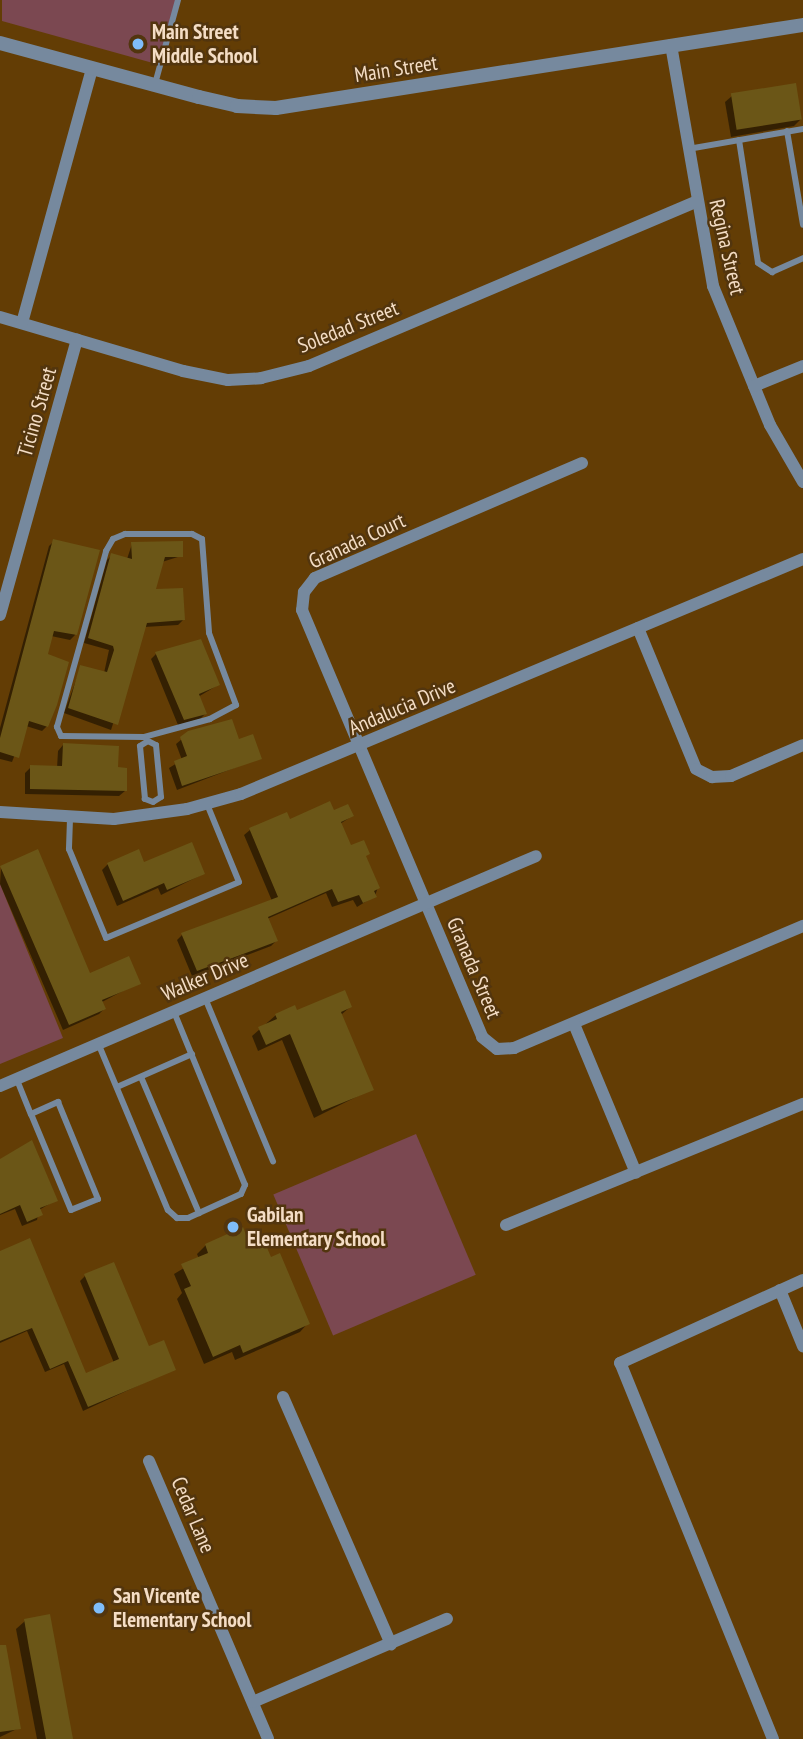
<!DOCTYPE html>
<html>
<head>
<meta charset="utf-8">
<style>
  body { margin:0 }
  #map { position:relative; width:803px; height:1739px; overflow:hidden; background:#633d05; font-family:"PT Sans Narrow",sans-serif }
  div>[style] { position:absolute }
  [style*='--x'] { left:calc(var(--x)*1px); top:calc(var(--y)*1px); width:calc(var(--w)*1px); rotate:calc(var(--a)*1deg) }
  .green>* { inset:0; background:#7b4851; transform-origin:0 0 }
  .shadow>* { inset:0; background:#0007 }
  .building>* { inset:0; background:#6b5617; transform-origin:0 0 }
  .service>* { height:6px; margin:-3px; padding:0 3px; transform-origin:3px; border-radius:3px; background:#76899e }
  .minor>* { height:12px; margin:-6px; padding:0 6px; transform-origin:6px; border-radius:6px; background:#76899e }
  .tertiary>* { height:14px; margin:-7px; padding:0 7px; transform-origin:7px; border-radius:7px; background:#76899e }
  .dots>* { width:19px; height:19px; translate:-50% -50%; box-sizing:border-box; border:4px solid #52350e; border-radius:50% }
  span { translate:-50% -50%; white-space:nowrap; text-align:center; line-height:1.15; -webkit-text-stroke:5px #52350e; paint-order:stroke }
  .poi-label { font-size:21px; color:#f4ddc5; font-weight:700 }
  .left { translate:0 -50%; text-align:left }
  .street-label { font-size:21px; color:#f4ddc5 }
</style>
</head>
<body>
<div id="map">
  <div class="green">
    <i style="clip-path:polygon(2px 0,178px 0,160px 65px,2px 21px)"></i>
    <i style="clip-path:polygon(0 884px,63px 1038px,0 1064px)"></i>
    <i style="left:416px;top:1134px;width:153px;height:155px;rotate:67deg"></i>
  </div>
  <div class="shadow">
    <i style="clip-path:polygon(732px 96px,801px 119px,794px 126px,731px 137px,725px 102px)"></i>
    <i style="clip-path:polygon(54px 541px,75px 635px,70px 640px,51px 636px,46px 655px,47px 726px,42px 731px,26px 726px,12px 762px,0 759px,0 728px,49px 546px)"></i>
    <i style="clip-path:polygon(132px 544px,181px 556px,162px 562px,154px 591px,183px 620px,178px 625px,144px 627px,111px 730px,64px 713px,81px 667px,104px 673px,109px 650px,84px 643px,107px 560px,112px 555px,127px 559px)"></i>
    <i style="clip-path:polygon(156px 654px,218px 685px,198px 697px,205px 714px,200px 719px,178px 725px,151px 659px)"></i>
    <i style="clip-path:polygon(182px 739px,238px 741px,260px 758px,177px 790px,169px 768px,182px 760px,176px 744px)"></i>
    <i style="clip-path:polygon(63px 745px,116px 769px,125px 791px,119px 796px,25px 794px,25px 773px,31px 767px,57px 768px,58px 751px)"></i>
    <i style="clip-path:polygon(333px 812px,352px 816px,340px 824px,351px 848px,364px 857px,378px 887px,375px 896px,357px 907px,353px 900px,332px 907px,326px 893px,267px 919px,276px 941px,271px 946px,192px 976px,177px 940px,182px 935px,272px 901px,244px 835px,250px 830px)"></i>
    <i style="clip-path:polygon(108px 864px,144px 865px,203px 874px,161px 895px,158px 888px,117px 906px,102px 870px)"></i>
    <i style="clip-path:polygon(1px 867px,90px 975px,138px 983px,102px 1002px,104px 1009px,99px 1014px,63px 1030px,0 884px)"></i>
    <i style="clip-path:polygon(350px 1007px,341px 1015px,372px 1089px,314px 1118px,282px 1040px,258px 1051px,252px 1036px,276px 1015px)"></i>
    <i style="clip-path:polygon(32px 1142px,56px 1200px,39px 1210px,37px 1220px,22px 1226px,15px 1209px,0 1215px,0 1161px)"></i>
    <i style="clip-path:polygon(245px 1237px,270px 1259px,308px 1323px,300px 1332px,235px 1360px,232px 1352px,204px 1364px,177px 1299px,182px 1293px,174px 1274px,199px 1259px,197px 1254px,206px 1245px)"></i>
    <i style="clip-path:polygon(0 1253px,85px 1375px,114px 1363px,80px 1281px,85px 1276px,148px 1348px,174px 1369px,83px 1411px,64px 1364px,45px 1372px,27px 1331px,0 1343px)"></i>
    <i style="clip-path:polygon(25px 1621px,71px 1739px,37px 1739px,16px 1629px)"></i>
    <i style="clip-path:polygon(0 1656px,19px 1728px,0 1737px)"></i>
  </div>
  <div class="building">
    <i style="left:796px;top:83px;width:37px;height:66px;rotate:81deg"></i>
    <i style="clip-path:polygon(53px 539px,100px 550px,77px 635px,54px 631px,48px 654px,69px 662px,57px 705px,48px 727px,29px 721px,19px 758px,0 752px,0 738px)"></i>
    <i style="clip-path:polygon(183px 541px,183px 557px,165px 557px,156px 589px,183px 588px,185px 620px,147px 623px,118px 725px,68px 708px,80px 665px,107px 672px,114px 650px,113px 646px,88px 638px,111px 553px,132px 559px,131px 542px)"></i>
    <i style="clip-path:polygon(201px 639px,220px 685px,199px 694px,207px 714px,184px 720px,155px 652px)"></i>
    <i style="clip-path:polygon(232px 719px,239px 739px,253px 734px,262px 759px,182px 786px,174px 761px,187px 756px,180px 737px,188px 731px)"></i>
    <i style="clip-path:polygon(63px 743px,119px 746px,118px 767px,127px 768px,127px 791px,30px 789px,30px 765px,62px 766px)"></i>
    <i style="clip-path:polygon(330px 801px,334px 810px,348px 804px,354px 816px,341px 822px,351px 845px,364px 840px,370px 854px,366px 856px,380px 888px,374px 891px,377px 897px,363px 903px,359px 895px,338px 902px,332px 889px,268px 917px,278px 941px,197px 971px,181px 933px,278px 897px,249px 828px,287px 812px,290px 819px)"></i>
    <i style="clip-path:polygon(192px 842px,205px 874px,167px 890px,164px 883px,123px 901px,107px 863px,139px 849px,144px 862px)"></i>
    <i style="clip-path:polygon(38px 849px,90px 973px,129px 956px,141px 984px,102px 1000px,106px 1009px,69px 1025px,0 866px)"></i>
    <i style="clip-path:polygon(345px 990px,352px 1007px,341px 1012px,374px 1090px,322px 1111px,290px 1034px,266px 1045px,258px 1027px,277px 1019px,275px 1014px,295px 1005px,297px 1010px)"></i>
    <i style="clip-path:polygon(32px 1140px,58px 1201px,40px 1208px,43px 1215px,27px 1222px,20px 1205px,0 1214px,0 1159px)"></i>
    <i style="clip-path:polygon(243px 1227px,246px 1235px,259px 1229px,271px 1257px,280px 1253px,310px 1324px,243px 1353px,240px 1345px,213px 1357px,184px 1289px,191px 1286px,181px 1264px,208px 1253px,205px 1244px)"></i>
    <i style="clip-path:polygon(30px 1238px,86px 1373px,119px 1359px,84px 1274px,114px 1262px,149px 1346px,164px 1340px,176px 1370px,88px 1407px,68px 1361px,50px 1369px,32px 1328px,0 1341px,0 1251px)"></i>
    <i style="clip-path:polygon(50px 1614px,73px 1739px,46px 1739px,29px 1648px,24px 1619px)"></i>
    <i style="clip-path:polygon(0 1645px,6px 1645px,21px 1729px,0 1732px)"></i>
  </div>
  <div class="service">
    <i style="--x:155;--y:84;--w:87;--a:-74.7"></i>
    <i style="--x:787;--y:131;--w:95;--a:80.3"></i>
    <i style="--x:739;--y:140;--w:124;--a:81.2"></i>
    <i style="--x:758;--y:263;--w:17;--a:33"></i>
    <i style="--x:772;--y:272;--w:34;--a:-24"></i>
    <i style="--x:688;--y:149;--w:117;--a:-9.9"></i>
    <i style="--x:125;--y:534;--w:67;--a:0"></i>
    <i style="--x:192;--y:534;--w:11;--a:27"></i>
    <i style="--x:202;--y:539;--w:94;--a:85.7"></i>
    <i style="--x:209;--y:633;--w:77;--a:69.4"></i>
    <i style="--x:236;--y:705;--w:30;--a:152"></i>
    <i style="--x:210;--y:719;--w:68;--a:164.7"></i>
    <i style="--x:144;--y:737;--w:83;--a:-179.3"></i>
    <i style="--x:61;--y:736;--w:10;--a:-114"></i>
    <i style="--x:57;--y:727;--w:183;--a:-74.4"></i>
    <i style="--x:106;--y:551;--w:14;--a:-60"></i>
    <i style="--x:113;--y:539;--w:13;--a:-23"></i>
    <i style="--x:148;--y:741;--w:9;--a:27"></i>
    <i style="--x:156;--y:745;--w:52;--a:84.5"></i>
    <i style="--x:161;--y:797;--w:9;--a:148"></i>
    <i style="--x:153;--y:802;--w:9;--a:-159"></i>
    <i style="--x:145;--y:799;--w:53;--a:-95.4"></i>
    <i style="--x:140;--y:746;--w:9;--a:-32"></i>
    <i style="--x:70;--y:819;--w:30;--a:92"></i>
    <i style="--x:69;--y:849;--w:96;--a:67.4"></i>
    <i style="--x:106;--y:938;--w:144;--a:-22.8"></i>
    <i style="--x:239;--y:882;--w:84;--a:-112.3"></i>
    <i style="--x:205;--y:998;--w:177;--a:67.4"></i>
    <i style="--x:98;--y:1043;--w:181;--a:67.3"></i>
    <i style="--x:168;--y:1210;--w:12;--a:42"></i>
    <i style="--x:177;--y:1218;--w:11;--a:0"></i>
    <i style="--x:188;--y:1218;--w:58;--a:-24.4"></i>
    <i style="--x:241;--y:1194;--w:10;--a:-66"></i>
    <i style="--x:245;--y:1185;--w:187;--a:-112.3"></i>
    <i style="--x:141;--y:1077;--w:148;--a:66.9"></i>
    <i style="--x:17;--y:1080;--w:37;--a:68"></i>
    <i style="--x:117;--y:1087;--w:82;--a:-23.7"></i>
    <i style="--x:58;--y:1102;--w:105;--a:67.6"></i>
    <i style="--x:98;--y:1199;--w:29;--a:158"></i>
    <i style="--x:71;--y:1210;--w:104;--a:-112.6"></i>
    <i style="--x:31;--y:1114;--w:30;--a:-24"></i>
  </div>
  <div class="minor">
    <i style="--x:671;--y:45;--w:245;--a:80.1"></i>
    <i style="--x:713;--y:286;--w:150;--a:67.7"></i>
    <i style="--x:770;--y:425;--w:66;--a:59.9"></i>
    <i style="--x:0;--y:317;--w:191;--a:16.4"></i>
    <i style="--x:183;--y:371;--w:46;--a:11.3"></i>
    <i style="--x:228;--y:380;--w:33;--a:-3"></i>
    <i style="--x:261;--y:378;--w:49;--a:-14"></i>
    <i style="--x:309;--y:366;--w:420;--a:-23"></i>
    <i style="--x:22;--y:323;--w:263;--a:-74.6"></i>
    <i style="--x:754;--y:386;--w:53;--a:-22.2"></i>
    <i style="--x:582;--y:463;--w:291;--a:156.7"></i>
    <i style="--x:315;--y:578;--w:18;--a:128"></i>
    <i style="--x:304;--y:592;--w:18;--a:96"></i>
    <i style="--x:302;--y:610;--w:463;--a:67.1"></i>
    <i style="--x:482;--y:1037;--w:19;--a:39"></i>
    <i style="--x:497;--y:1049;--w:17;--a:-3"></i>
    <i style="--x:514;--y:1048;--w:314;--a:-22.9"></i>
    <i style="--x:0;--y:615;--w:286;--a:-74.4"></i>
    <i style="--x:638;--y:628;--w:152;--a:67.6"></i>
    <i style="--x:696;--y:769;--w:18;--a:27"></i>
    <i style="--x:712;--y:777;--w:19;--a:-3"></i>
    <i style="--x:731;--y:776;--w:78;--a:-23.3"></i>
    <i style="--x:0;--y:812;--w:114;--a:3.5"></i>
    <i style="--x:114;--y:819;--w:74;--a:-7.8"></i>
    <i style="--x:187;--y:809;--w:56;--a:-15.5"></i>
    <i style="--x:241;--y:794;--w:609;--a:-22.69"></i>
    <i style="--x:574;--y:1024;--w:161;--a:67.4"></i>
    <i style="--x:0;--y:1086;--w:583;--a:-23.22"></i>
    <i style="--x:506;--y:1225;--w:321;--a:-22.2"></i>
    <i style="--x:780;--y:1290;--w:61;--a:67.7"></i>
    <i style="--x:283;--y:1397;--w:270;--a:66.4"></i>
    <i style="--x:149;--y:1461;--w:302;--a:66.8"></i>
    <i style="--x:253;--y:1702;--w:211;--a:-23.2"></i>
    <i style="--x:773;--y:1739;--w:406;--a:-112.1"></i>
    <i style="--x:620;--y:1363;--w:201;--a:-24.4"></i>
  </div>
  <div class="tertiary">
    <i style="--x:0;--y:43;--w:206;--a:15.2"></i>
    <i style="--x:199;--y:97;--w:39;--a:13"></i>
    <i style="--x:237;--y:106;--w:39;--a:3"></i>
    <i style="--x:276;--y:108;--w:533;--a:-8.95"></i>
  </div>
  <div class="dots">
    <i style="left:138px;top:44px;background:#7fbdfa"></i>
    <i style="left:233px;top:1227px;background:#7fbdfa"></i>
    <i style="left:99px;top:1608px;background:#7fbdfa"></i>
  </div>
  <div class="poi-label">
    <span class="left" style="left:152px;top:44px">Main Street<br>Middle School</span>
    <span class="left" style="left:247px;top:1227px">Gabilan<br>Elementary School</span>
    <span class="left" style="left:113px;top:1608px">San Vicente<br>Elementary School</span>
  </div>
  <div class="street-label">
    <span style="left:396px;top:69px;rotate:-9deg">Main Street</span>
    <span style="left:727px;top:247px;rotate:77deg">Regina Street</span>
    <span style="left:348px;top:327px;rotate:-22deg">Soledad Street</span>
    <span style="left:37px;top:412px;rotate:-74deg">Ticino Street</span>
    <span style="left:357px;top:541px;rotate:-25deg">Granada Court</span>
    <span style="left:402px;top:707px;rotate:-23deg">Andalucia Drive</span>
    <span style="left:474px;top:968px;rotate:67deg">Granada Street</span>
    <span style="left:205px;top:977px;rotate:-23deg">Walker Drive</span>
    <span style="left:193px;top:1515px;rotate:67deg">Cedar Lane</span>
  </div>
</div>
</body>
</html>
